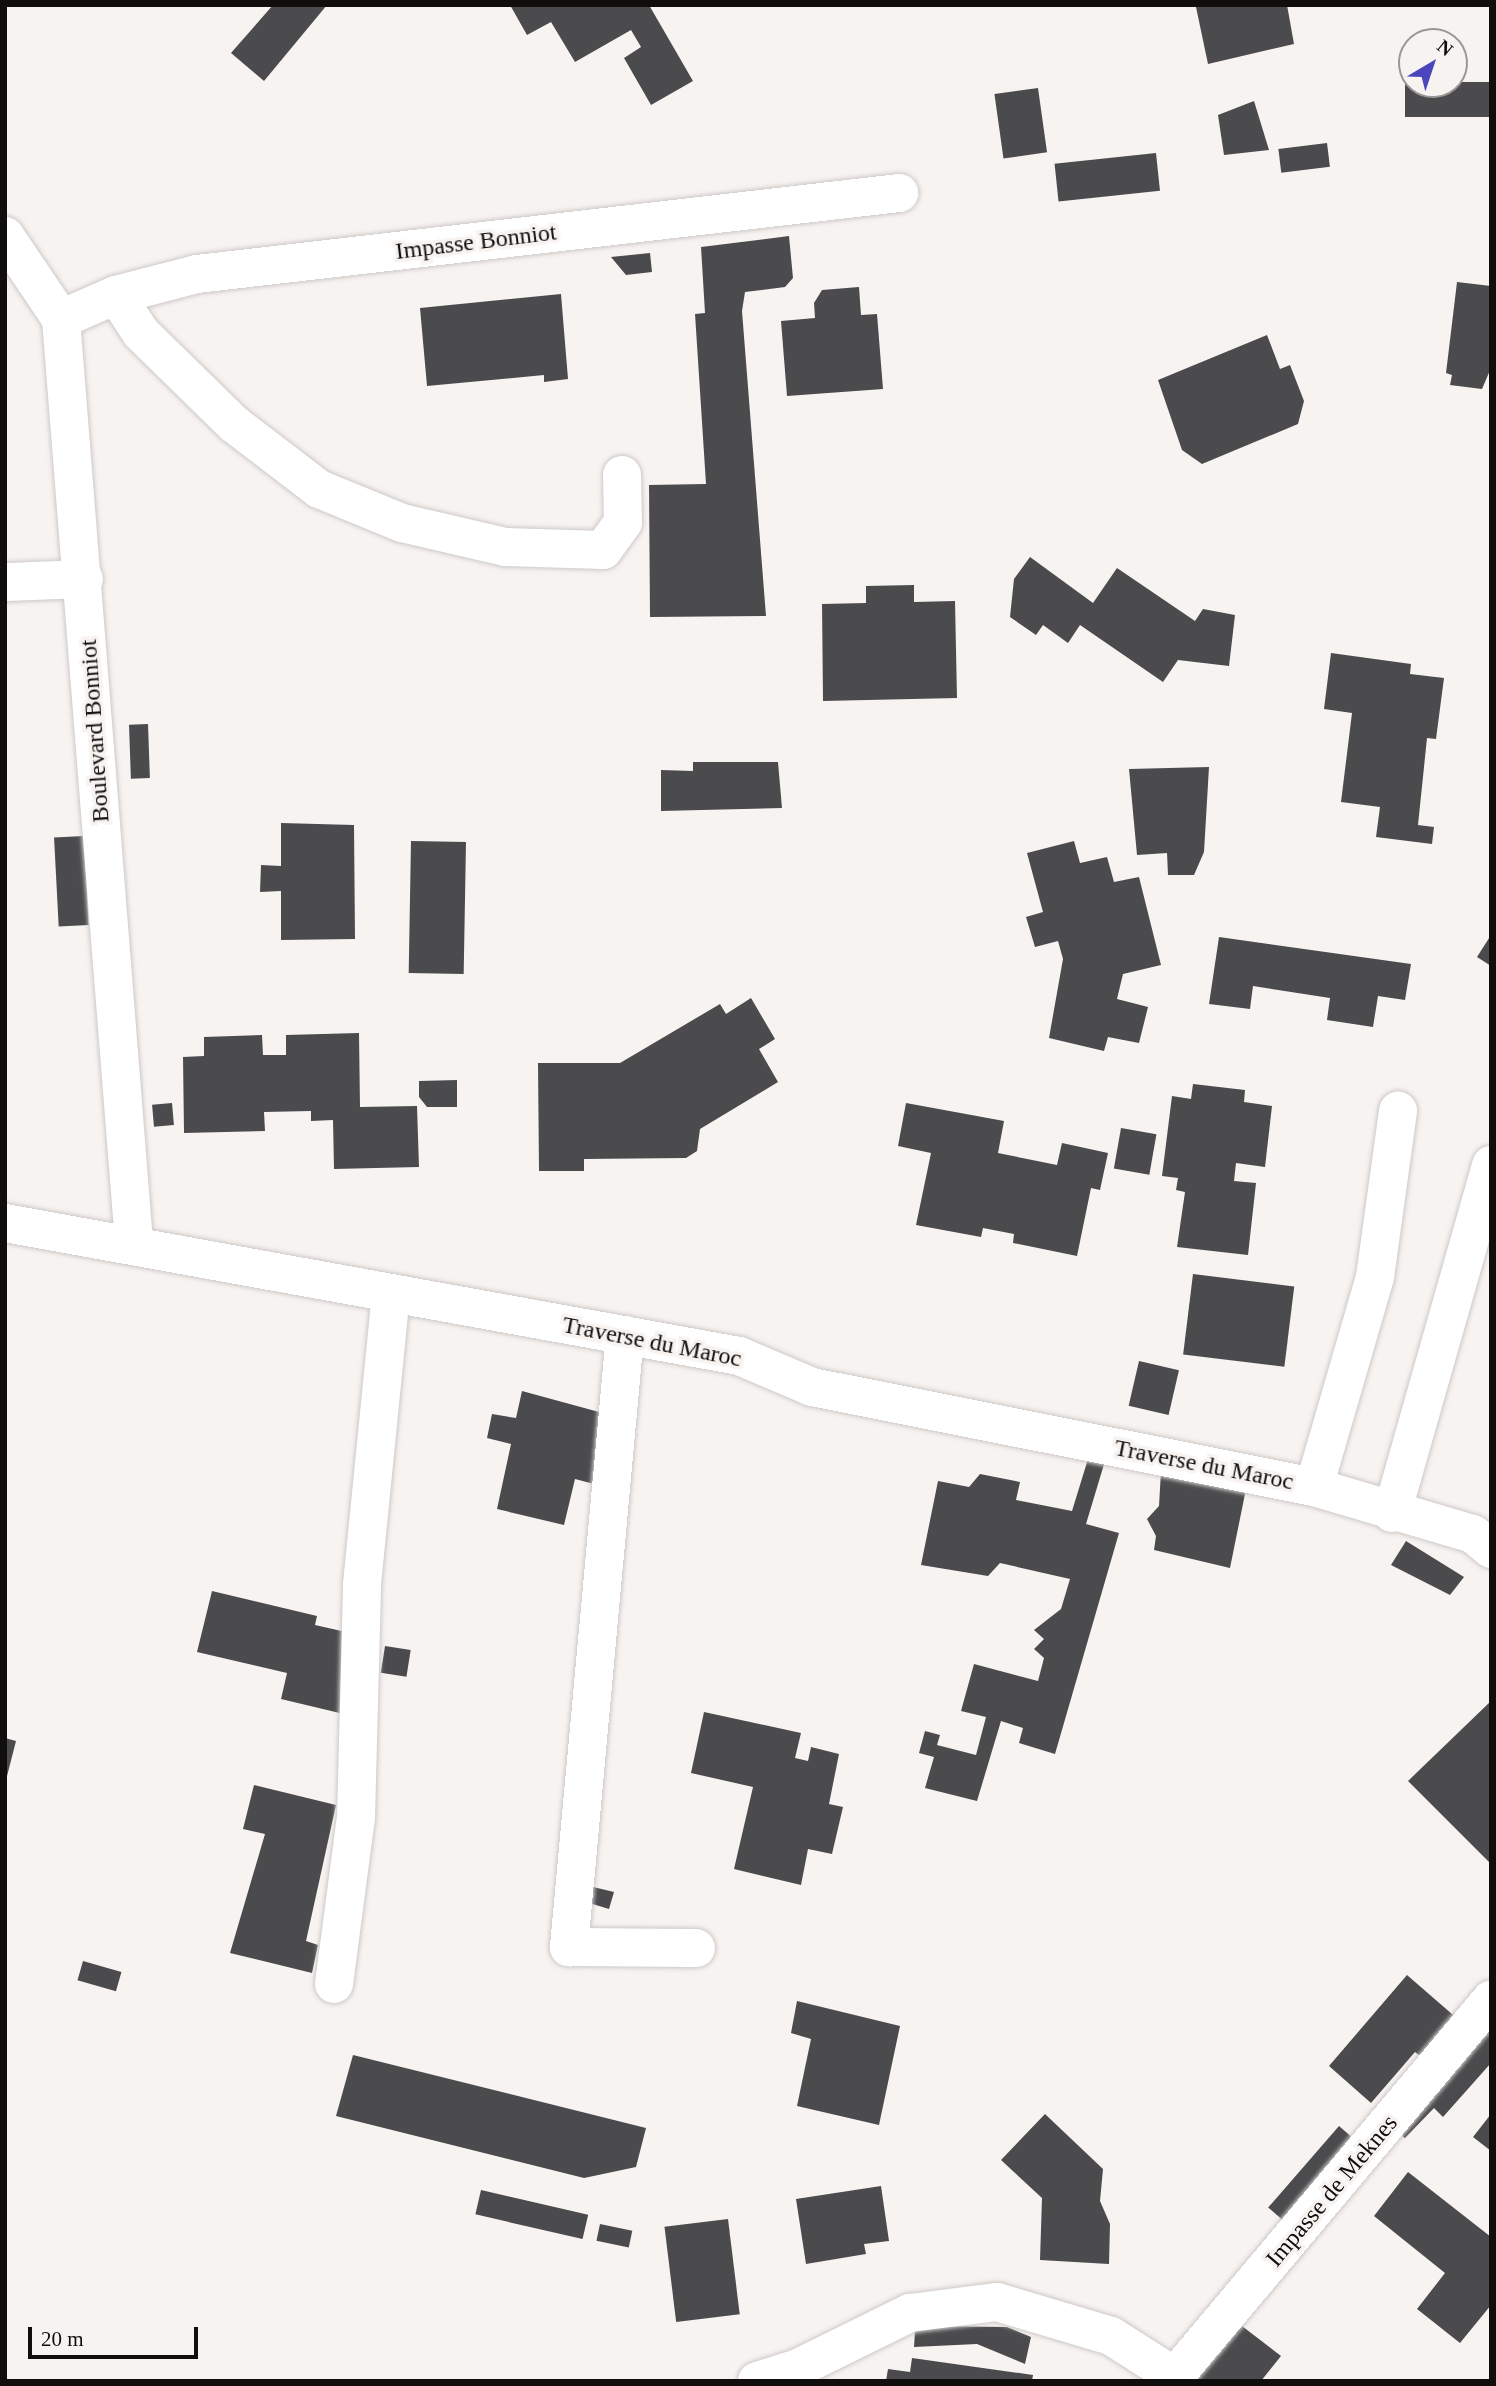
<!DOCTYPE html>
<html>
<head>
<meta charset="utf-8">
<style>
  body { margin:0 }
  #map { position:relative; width:1496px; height:2386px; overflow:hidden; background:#f7f3f1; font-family:"Times New Roman",serif }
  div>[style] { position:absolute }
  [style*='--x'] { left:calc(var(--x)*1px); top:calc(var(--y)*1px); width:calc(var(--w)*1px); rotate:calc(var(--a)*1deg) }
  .building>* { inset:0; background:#4b4b4e; transform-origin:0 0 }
  .roads { filter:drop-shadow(0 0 2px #cdc9c7) drop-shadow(0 0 2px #cdc9c7) }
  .minor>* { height:38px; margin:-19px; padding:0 19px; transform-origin:19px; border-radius:19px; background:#fff }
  span { translate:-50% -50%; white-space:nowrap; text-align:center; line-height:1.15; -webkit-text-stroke:7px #f7f3f1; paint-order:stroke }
  .street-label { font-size:24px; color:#0f0e0d }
  .frame { position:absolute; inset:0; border:7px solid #0f0e0d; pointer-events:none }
  .north { position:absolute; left:1398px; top:28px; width:70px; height:70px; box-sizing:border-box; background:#f7f3f1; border:2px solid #9a9796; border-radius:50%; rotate:39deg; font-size:19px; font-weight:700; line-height:28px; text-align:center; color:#0f0e0d }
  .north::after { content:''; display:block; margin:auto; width:24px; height:32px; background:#4c46bd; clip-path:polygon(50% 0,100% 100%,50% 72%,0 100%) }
  .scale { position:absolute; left:28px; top:2327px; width:170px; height:32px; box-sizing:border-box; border:4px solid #0f0e0d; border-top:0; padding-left:9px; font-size:21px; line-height:24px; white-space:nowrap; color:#0f0e0d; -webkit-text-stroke:5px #f7f3f1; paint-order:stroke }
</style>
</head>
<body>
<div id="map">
  <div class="building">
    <i style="clip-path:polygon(273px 5px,327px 5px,264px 81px,231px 53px)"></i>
    <i style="clip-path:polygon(510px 5px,649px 5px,693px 81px,651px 105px,624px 58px,641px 47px,631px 30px,575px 62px,551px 22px,527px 35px)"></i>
    <i style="clip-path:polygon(1205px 5px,1287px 5px,1294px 44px,1208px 64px,1196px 7px)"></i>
    <i style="left:1491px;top:82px;width:35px;height:86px;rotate:90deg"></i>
    <i style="left:1038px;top:88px;width:65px;height:44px;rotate:82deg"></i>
    <i style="clip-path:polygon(1254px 101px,1269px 150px,1224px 155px,1218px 115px)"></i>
    <i style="left:1327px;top:143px;width:24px;height:49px;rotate:83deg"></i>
    <i style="left:1156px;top:153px;width:38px;height:102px;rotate:84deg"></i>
    <i style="clip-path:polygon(789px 236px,793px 278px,785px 287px,745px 292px,742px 311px,766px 616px,650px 617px,649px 485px,706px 484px,695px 314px,705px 313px,701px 247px)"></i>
    <i style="clip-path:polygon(650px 253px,652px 272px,626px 275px,611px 257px)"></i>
    <i style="clip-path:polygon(1457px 282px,1491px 286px,1491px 368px,1482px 389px,1450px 385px,1452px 375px,1446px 373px)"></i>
    <i style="clip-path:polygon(859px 287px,861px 315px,877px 314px,883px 389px,787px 396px,781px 321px,815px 318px,814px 303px,822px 290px)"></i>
    <i style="clip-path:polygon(561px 294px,568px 379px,544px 382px,544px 375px,427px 386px,420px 308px)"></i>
    <i style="clip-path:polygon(1267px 335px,1280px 369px,1290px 365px,1304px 401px,1298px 424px,1202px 464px,1182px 450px,1158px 380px)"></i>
    <i style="clip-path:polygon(1030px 557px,1093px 603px,1117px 568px,1195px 621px,1203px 609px,1235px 615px,1229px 666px,1178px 660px,1163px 682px,1080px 625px,1068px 643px,1043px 625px,1036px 635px,1010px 617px,1014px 579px)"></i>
    <i style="clip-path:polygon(914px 585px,914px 602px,955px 601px,957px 698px,823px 701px,822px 604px,866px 603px,866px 586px)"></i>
    <i style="clip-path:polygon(1331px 653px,1411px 664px,1410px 674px,1444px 678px,1436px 739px,1427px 738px,1418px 825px,1434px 827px,1432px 844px,1376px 837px,1380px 807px,1341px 802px,1352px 713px,1324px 709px)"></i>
    <i style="left:148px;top:724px;width:54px;height:19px;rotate:88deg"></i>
    <i style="clip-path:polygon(693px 762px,778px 762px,782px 808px,661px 811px,661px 770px,693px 771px)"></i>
    <i style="clip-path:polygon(1209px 767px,1204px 852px,1194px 875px,1168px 875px,1167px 853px,1137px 855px,1129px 769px)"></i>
    <i style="clip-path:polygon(281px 823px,354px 825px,355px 939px,281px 940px,281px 891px,260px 892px,261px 865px,281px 866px)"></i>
    <i style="left:84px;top:836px;width:89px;height:30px;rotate:87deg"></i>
    <i style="left:411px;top:841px;width:55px;height:132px;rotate:1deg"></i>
    <i style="clip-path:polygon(1074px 841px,1080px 863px,1107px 857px,1114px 882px,1139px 877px,1161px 965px,1123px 974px,1117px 999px,1148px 1007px,1139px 1043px,1108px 1037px,1104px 1051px,1049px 1038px,1063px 959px,1058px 941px,1035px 947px,1026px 917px,1043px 912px,1027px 853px)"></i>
    <i style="clip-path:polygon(1491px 935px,1491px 966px,1477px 957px)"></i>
    <i style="clip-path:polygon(1219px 937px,1411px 964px,1405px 1000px,1378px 996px,1373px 1027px,1327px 1020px,1330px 998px,1253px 986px,1250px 1009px,1209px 1004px)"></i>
    <i style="clip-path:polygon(751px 998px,775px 1039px,759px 1049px,778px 1082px,700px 1129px,697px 1151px,686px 1158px,584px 1159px,584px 1171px,539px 1171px,538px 1063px,620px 1063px,720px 1004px,726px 1014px)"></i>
    <i style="clip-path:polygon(359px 1033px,360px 1107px,417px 1106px,419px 1167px,334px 1169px,333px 1120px,311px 1121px,311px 1111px,264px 1112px,265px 1131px,184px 1133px,183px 1057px,204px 1056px,204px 1037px,262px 1035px,263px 1055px,286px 1055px,286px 1035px)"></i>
    <i style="clip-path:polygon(457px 1080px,457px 1107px,427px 1107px,419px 1097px,419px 1081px)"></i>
    <i style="clip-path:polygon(1193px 1084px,1245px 1090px,1244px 1102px,1272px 1106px,1265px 1167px,1236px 1163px,1234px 1181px,1256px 1183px,1248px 1255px,1177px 1247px,1185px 1192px,1176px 1190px,1178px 1178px,1162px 1176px,1172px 1096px,1191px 1099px)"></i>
    <i style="left:172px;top:1103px;width:22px;height:20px;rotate:85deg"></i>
    <i style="clip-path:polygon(906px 1103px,1004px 1121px,998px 1153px,1057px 1165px,1062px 1143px,1108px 1153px,1100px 1190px,1091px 1188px,1077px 1256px,1013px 1243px,1014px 1234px,983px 1228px,981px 1237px,916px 1225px,931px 1153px,898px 1146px)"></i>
    <i style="left:1121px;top:1128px;width:36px;height:41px;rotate:10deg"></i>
    <i style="left:1193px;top:1274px;width:102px;height:81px;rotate:7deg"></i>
    <i style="left:1139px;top:1361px;width:41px;height:46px;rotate:13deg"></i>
    <i style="clip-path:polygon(522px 1391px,610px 1415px,594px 1484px,575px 1479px,564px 1525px,497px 1509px,511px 1444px,487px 1438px,492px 1414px,516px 1418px)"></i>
    <i style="clip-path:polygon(1088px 1459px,1105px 1461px,1086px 1524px,1119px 1533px,1055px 1754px,1019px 1743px,1023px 1728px,1001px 1721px,977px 1801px,925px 1788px,934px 1757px,919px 1753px,925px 1731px,940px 1735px,937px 1745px,976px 1755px,986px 1717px,961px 1711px,974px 1664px,1038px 1681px,1044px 1658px,1034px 1649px,1044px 1639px,1034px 1630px,1061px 1609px,1070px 1579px,1000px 1563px,988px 1576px,921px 1565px,938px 1481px,969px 1487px,980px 1474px,1020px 1482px,1016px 1500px,1072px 1511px)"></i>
    <i style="clip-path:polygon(1161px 1471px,1246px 1489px,1230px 1568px,1154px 1550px,1156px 1536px,1147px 1519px,1159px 1506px)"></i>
    <i style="clip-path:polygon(1406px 1541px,1464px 1577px,1450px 1595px,1391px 1565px)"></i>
    <i style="clip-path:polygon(212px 1591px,317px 1616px,315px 1625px,346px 1632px,348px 1715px,281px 1699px,287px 1673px,197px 1652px)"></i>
    <i style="left:385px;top:1646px;width:26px;height:27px;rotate:9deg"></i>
    <i style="clip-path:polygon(1491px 1701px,1491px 1864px,1408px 1781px)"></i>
    <i style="clip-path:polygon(704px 1712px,801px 1733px,795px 1758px,808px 1761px,811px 1747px,839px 1754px,829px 1804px,843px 1807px,832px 1854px,808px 1849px,801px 1885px,734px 1869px,753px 1787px,691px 1773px)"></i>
    <i style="clip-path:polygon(5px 1738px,16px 1741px,6px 1780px,5px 1780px)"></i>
    <i style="clip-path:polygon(254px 1785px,336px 1805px,306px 1941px,318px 1945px,312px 1973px,230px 1953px,265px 1834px,243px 1829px)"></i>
    <i style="clip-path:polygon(589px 1886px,614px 1892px,609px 1909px,586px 1902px)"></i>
    <i style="left:83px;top:1961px;width:40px;height:20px;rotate:16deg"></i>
    <i style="clip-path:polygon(1407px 1975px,1460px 2021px,1425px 2060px,1415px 2052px,1371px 2103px,1329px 2066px)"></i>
    <i style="clip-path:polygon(797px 2001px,900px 2026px,879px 2125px,797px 2106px,811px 2039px,791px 2033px)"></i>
    <i style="clip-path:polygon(1491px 2026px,1491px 2063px,1443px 2117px,1434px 2108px,1405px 2138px,1396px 2132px)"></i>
    <i style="clip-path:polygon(353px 2055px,646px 2128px,636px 2167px,584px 2178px,336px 2116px)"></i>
    <i style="clip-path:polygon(1045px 2114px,1103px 2169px,1100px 2201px,1110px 2224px,1109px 2264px,1040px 2260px,1042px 2198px,1001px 2160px)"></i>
    <i style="clip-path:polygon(1491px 2114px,1491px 2151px,1473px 2137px)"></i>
    <i style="left:1339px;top:2126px;width:23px;height:108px;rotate:41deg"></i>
    <i style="clip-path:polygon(1408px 2172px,1491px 2237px,1491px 2305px,1460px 2343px,1417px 2309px,1445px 2273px,1374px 2216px)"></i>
    <i style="clip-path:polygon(881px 2186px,889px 2241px,864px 2244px,866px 2254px,806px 2264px,796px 2199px)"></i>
    <i style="left:481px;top:2190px;width:110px;height:25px;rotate:13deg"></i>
    <i style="left:728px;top:2219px;width:96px;height:64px;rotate:83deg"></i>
    <i style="left:600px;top:2224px;width:33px;height:17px;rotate:12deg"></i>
    <i style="clip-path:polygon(1238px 2323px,1281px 2356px,1261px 2381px,1189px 2381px)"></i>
    <i style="clip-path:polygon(925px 2326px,1007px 2327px,1031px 2337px,1025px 2364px,977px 2344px,914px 2347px,915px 2331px)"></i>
    <i style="clip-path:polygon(912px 2358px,1033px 2375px,1032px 2381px,886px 2381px,888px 2369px,910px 2372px)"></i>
  </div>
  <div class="roads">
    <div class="minor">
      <i style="--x:5;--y:236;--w:100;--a:56"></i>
      <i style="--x:61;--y:319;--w:927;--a:85.48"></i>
      <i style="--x:116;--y:295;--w:45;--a:56.7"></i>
      <i style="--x:141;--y:333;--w:130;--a:44.4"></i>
      <i style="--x:234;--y:424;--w:107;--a:37.4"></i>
      <i style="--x:319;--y:489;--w:90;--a:22.3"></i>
      <i style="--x:402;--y:523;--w:106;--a:13.1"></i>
      <i style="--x:505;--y:547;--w:98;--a:1.8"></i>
      <i style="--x:603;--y:550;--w:34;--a:-54"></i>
      <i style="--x:623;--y:522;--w:47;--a:-91.2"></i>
      <i style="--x:61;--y:319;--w:60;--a:-23.6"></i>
      <i style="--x:116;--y:295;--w:84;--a:-14.5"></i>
      <i style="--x:197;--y:274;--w:707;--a:-6.58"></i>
      <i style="--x:5;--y:582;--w:79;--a:-2.2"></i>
      <i style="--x:5;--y:1223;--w:746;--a:10.27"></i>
      <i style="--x:739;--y:1356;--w:79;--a:23"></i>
      <i style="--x:812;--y:1387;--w:512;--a:11.27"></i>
      <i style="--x:1314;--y:1487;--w:166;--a:16.5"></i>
      <i style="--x:1473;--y:1534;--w:23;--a:40"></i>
      <i style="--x:625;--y:1335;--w:615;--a:95.23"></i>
      <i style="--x:569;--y:1947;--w:127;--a:0.5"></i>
      <i style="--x:1314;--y:1487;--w:219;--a:-73.8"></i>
      <i style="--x:1375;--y:1277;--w:168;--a:-82.1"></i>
      <i style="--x:1392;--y:1513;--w:362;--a:-74.1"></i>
      <i style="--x:334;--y:1984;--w:167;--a:-82.5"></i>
      <i style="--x:356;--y:1818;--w:234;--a:-88.5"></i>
      <i style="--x:362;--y:1584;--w:292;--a:-84.3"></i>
      <i style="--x:757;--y:2381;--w:43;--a:-17.6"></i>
      <i style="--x:798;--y:2368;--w:125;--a:-26.2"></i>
      <i style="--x:910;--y:2313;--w:88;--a:-7.2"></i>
      <i style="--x:997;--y:2302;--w:119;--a:16.6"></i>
      <i style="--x:1111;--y:2336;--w:75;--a:32.4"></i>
      <i style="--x:1171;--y:2381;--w:498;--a:-50"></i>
    </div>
  </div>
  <div class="street-label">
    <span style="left:476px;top:242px;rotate:-7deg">Impasse Bonniot</span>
    <span style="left:95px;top:731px;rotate:-94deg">Boulevard Bonniot</span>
    <span style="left:652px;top:1342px;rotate:11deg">Traverse du Maroc</span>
    <span style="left:1204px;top:1465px;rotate:11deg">Traverse du Maroc</span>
    <span style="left:1332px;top:2191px;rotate:-50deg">Impasse de Meknes</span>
  </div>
  <div class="frame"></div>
  <div class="north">N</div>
  <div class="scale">20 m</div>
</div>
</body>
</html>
